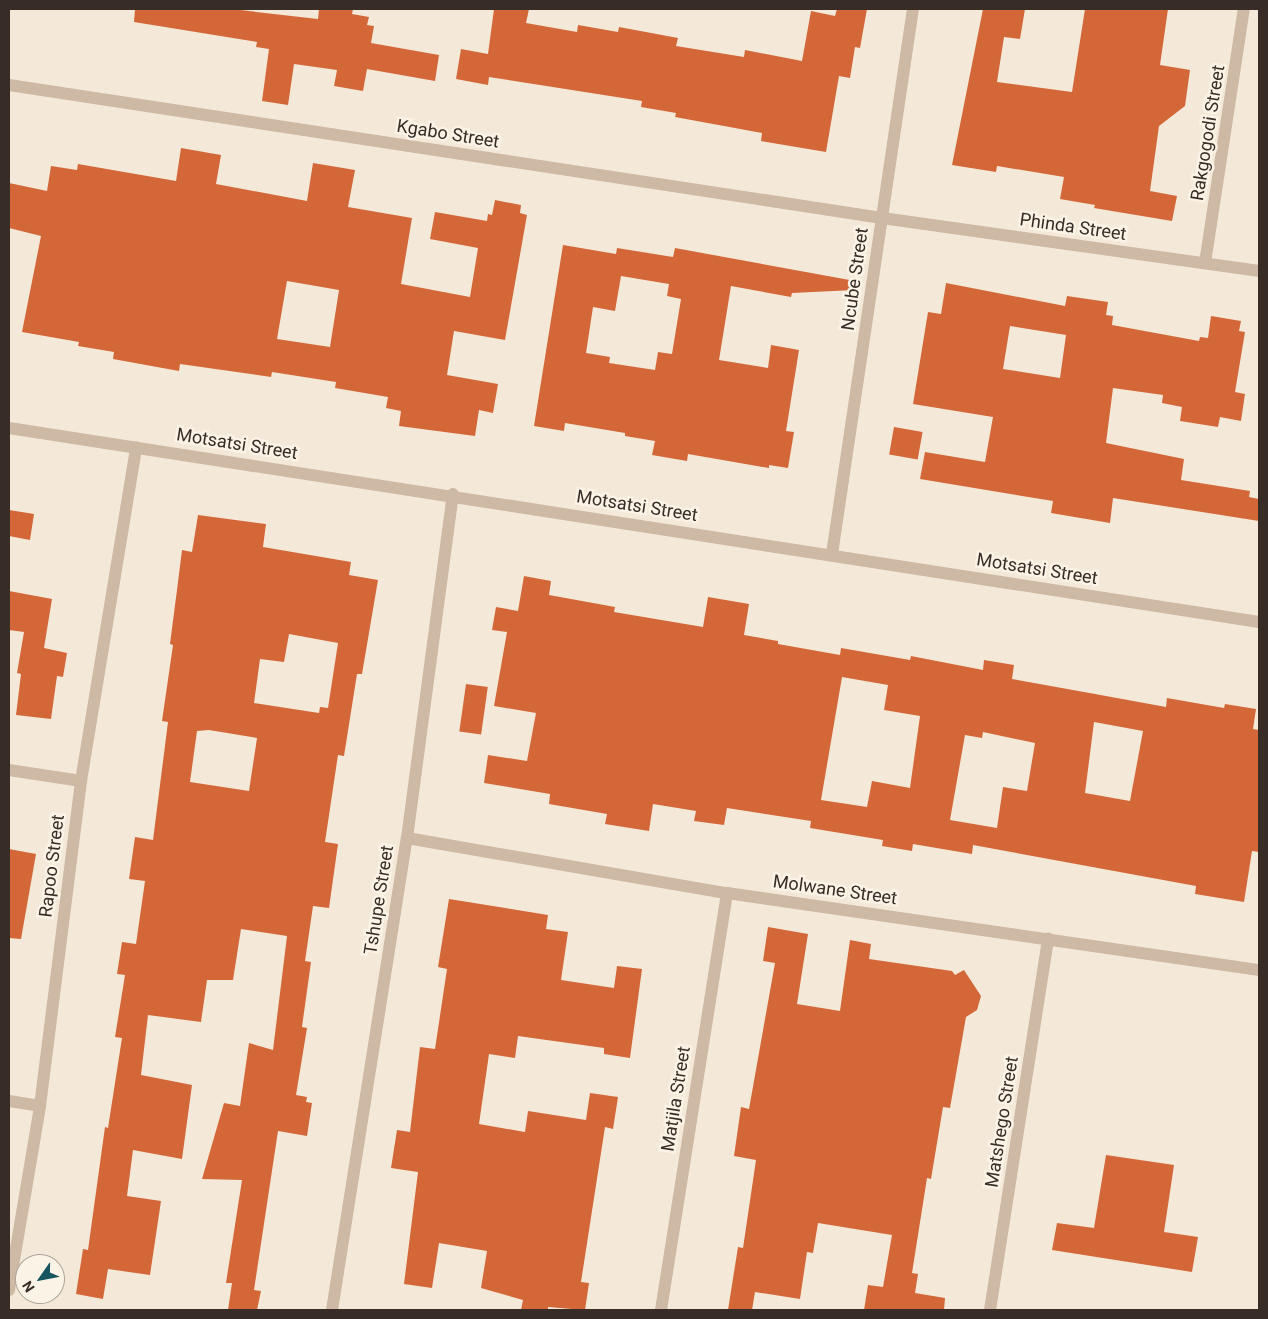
<!DOCTYPE html>
<html>
<head>
<meta charset="utf-8">
<style>
  body { margin:0 }
  #map { position:relative; width:1268px; height:1319px; overflow:hidden; background:#f4e9d9; font-family:Roboto,sans-serif }
  div>[style] { position:absolute }
  [style*='--x'] { left:calc(var(--x)*1px); top:calc(var(--y)*1px); width:calc(var(--w)*1px); rotate:calc(var(--a)*1deg) }
  .building>* { inset:0; background:#d36738; transform-origin:0 0 }
  .minor>* { height:12px; margin:-6px; padding:0 6px; transform-origin:6px; border-radius:6px; background:#ceb9a4 }
  span { translate:-50% -50%; white-space:nowrap; text-align:center; line-height:1.15; -webkit-text-stroke:5px #fbf3e6; paint-order:stroke }
  .street-label { font-size:18px; color:#382d26 }
  .frame { position:absolute; inset:0; border:10px solid #382d26; pointer-events:none }
  .north { position:absolute; left:15px; top:1254px; width:50px; height:50px; box-sizing:border-box; background:#fbf3e6; border:1px solid #ada499; border-radius:50%; rotate:237deg; font-size:14px; font-weight:700; line-height:20px; text-align:center; color:#382d26 }
  .north::after { content:''; display:block; margin:auto; width:18px; height:22px; background:#17555e; clip-path:polygon(50% 0,100% 100%,50% 72%,0 100%) }
</style>
</head>
<body>
<div id="map">
  <div class="building">
    <i style="clip-path:polygon(135px 9px,231px 9px,318px 19px,319px 9px,353px 9px,352px 14px,369px 17px,367px 25px,374px 26px,371px 43px,439px 55px,435px 81px,367px 69px,363px 91px,334px 86px,337px 70px,294px 64px,288px 105px,262px 101px,269px 49px,256px 47px,257px 42px,134px 22px)"></i>
    <i style="clip-path:polygon(494px 9px,529px 9px,526px 23px,577px 32px,578px 25px,618px 32px,619px 27px,678px 38px,676px 46px,744px 57px,745px 50px,802px 61px,811px 11px,835px 16px,837px 9px,867px 9px,860px 48px,855px 47px,850px 78px,839px 76px,826px 152px,761px 141px,762px 133px,675px 117px,676px 113px,641px 107px,642px 101px,489px 77px,488px 85px,456px 79px,461px 49px,488px 54px)"></i>
    <i style="clip-path:polygon(983px 9px,1025px 9px,1020px 39px,1004px 37px,997px 82px,1072px 92px,1085px 9px,1168px 9px,1160px 65px,1190px 70px,1185px 106px,1159px 126px,1150px 191px,1177px 196px,1172px 221px,1094px 208px,1095px 205px,1060px 199px,1064px 177px,997px 166px,996px 172px,952px 165px)"></i>
    <i style="clip-path:polygon(evenodd,181px 148px,221px 155px,216px 184px,307px 201px,313px 163px,355px 170px,348px 207px,412px 218px,401px 284px,470px 297px,478px 248px,430px 239px,435px 212px,487px 221px,488px 214px,492px 215px,495px 200px,521px 205px,520px 213px,527px 215px,505px 340px,454px 331px,447px 375px,498px 384px,493px 413px,479px 410px,475px 436px,399px 426px,401px 411px,386px 408px,388px 397px,335px 388px,336px 382px,272px 372px,271px 377px,180px 364px,179px 371px,113px 359px,114px 352px,78px 346px,79px 342px,22px 332px,41px 236px,9px 228px,9px 183px,47px 191px,51px 166px,77px 170px,78px 164px,176px 181px,181px 148px,287px 281px,339px 290px,330px 347px,277px 339px,287px 281px)"></i>
    <i style="clip-path:polygon(evenodd,563px 245px,616px 254px,617px 248px,673px 257px,675px 248px,855px 281px,854px 290px,792px 293px,791px 297px,731px 286px,719px 360px,768px 368px,771px 345px,799px 350px,786px 431px,794px 432px,788px 468px,769px 465px,769px 468px,688px 454px,687px 461px,652px 455px,655px 441px,625px 436px,625px 433px,565px 423px,564px 431px,534px 426px,563px 245px,621px 276px,669px 284px,667px 296px,681px 299px,672px 354px,658px 352px,655px 370px,609px 363px,610px 357px,586px 353px,593px 307px,615px 311px,621px 276px)"></i>
    <i style="clip-path:polygon(evenodd,946px 283px,1065px 306px,1067px 296px,1108px 302px,1106px 315px,1113px 316px,1112px 325px,1199px 341px,1200px 337px,1208px 338px,1211px 316px,1241px 321px,1239px 331px,1245px 332px,1235px 392px,1245px 394px,1241px 421px,1220px 417px,1218px 427px,1180px 421px,1182px 407px,1162px 403px,1163px 395px,1113px 388px,1106px 443px,1184px 459px,1181px 480px,1250px 491px,1249px 497px,1259px 499px,1259px 521px,1113px 498px,1110px 523px,1051px 513px,1053px 501px,920px 479px,925px 452px,985px 462px,993px 417px,913px 404px,928px 312px,941px 314px,946px 283px,1010px 326px,1066px 335px,1060px 378px,1003px 369px,1010px 326px)"></i>
    <i style="left:894px;top:427px;width:29px;height:28px;rotate:10deg"></i>
    <i style="clip-path:polygon(9px 510px,34px 514px,30px 540px,9px 536px)"></i>
    <i style="clip-path:polygon(evenodd,198px 515px,266px 524px,263px 547px,351px 562px,349px 575px,378px 580px,362px 674px,357px 674px,344px 756px,338px 755px,325px 842px,338px 844px,329px 908px,313px 906px,305px 961px,311px 962px,302px 1027px,307px 1028px,296px 1095px,307px 1097px,306px 1102px,312px 1103px,307px 1136px,278px 1131px,254px 1290px,261px 1291px,257px 1310px,228px 1310px,232px 1283px,226px 1283px,242px 1180px,202px 1179px,224px 1103px,240px 1106px,249px 1043px,273px 1050px,287px 936px,241px 929px,233px 980px,207px 980px,201px 1022px,148px 1015px,141px 1075px,192px 1085px,182px 1159px,133px 1150px,127px 1196px,161px 1201px,150px 1275px,108px 1269px,103px 1299px,76px 1294px,83px 1249px,88px 1250px,105px 1127px,108px 1128px,122px 1038px,115px 1037px,125px 975px,117px 974px,122px 942px,136px 944px,145px 881px,129px 879px,135px 837px,153px 840px,168px 722px,162px 721px,173px 645px,170px 644px,178px 582px,182px 550px,192px 552px,198px 515px,289px 634px,338px 643px,328px 708px,320px 707px,319px 713px,254px 703px,260px 659px,284px 662px,289px 634px,198px 515px,209px 730px,257px 738px,249px 791px,190px 782px,197px 731px,209px 730px)"></i>
    <i style="clip-path:polygon(evenodd,524px 576px,551px 581px,549px 595px,615px 607px,614px 612px,703px 627px,708px 597px,749px 604px,744px 635px,778px 641px,778px 644px,840px 655px,841px 648px,910px 660px,911px 656px,983px 670px,984px 660px,1014px 665px,1012px 679px,1095px 694px,1166px 707px,1167px 698px,1224px 708px,1225px 704px,1256px 709px,1253px 729px,1259px 730px,1259px 852px,1252px 851px,1244px 902px,1195px 894px,1196px 886px,973px 845px,972px 854px,913px 844px,912px 851px,882px 846px,883px 840px,810px 828px,811px 821px,727px 808px,724px 825px,694px 821px,696px 811px,653px 804px,649px 831px,605px 824px,607px 814px,549px 804px,550px 794px,484px 783px,488px 755px,527px 761px,536px 713px,494px 706px,507px 632px,492px 630px,496px 607px,518px 611px,524px 576px,842px 677px,888px 685px,884px 710px,920px 716px,910px 788px,872px 781px,867px 807px,821px 800px,842px 677px,524px 576px,1094px 722px,1143px 731px,1130px 801px,1085px 793px,1094px 722px,524px 576px,983px 732px,1035px 743px,1027px 791px,1003px 787px,997px 828px,950px 820px,965px 735px,982px 738px,983px 732px)"></i>
    <i style="clip-path:polygon(9px 591px,52px 599px,44px 648px,67px 653px,63px 677px,57px 676px,51px 719px,16px 715px,21px 674px,17px 673px,24px 632px,9px 630px)"></i>
    <i style="left:466px;top:684px;width:22px;height:48px;rotate:8deg"></i>
    <i style="clip-path:polygon(9px 849px,36px 854px,21px 939px,9px 938px)"></i>
    <i style="clip-path:polygon(449px 899px,548px 915px,546px 929px,568px 932px,561px 980px,614px 988px,617px 966px,642px 969px,630px 1058px,604px 1054px,604px 1048px,518px 1036px,515px 1058px,489px 1054px,479px 1124px,525px 1132px,528px 1111px,586px 1120px,590px 1093px,618px 1097px,613px 1129px,605px 1127px,581px 1282px,589px 1283px,585px 1310px,548px 1307px,548px 1310px,521px 1310px,523px 1300px,481px 1288px,487px 1251px,439px 1243px,432px 1288px,404px 1284px,418px 1172px,391px 1168px,397px 1130px,410px 1132px,420px 1047px,435px 1049px,447px 969px,438px 967px)"></i>
    <i style="clip-path:polygon(768px 927px,808px 934px,797px 1004px,840px 1011px,850px 940px,871px 944px,869px 959px,952px 971px,955px 975px,964px 970px,981px 996px,977px 1010px,966px 1017px,950px 1108px,943px 1107px,931px 1179px,927px 1178px,912px 1273px,918px 1274px,915px 1293px,945px 1298px,944px 1310px,864px 1310px,868px 1285px,883px 1287px,892px 1235px,818px 1223px,813px 1253px,807px 1252px,800px 1299px,755px 1292px,752px 1310px,728px 1310px,738px 1247px,743px 1248px,756px 1160px,734px 1156px,741px 1107px,749px 1109px,775px 963px,763px 961px)"></i>
    <i style="clip-path:polygon(1106px 1155px,1174px 1165px,1164px 1232px,1198px 1237px,1192px 1272px,1052px 1250px,1057px 1223px,1094px 1228px)"></i>
  </div>
  <div class="minor">
    <i style="--x:9;--y:85;--w:883;--a:8.66"></i>
    <i style="--x:882;--y:218;--w:381;--a:8"></i>
    <i style="--x:1205;--y:263;--w:257;--a:-81.3"></i>
    <i style="--x:9;--y:428;--w:1265;--a:8.82"></i>
    <i style="--x:832;--y:554;--w:551;--a:-81.55"></i>
    <i style="--x:9;--y:770;--w:73;--a:8.7"></i>
    <i style="--x:407;--y:838;--w:325;--a:9.8"></i>
    <i style="--x:727;--y:893;--w:538;--a:8.24"></i>
    <i style="--x:9;--y:1101;--w:31;--a:9"></i>
    <i style="--x:9;--y:1290;--w:187;--a:-80.4"></i>
    <i style="--x:40;--y:1106;--w:328;--a:-82.8"></i>
    <i style="--x:81;--y:781;--w:338;--a:-80.6"></i>
    <i style="--x:332;--y:1310;--w:478;--a:-81"></i>
    <i style="--x:407;--y:838;--w:347;--a:-82.4"></i>
    <i style="--x:661;--y:1310;--w:422;--a:-81"></i>
    <i style="--x:990;--y:1310;--w:376;--a:-81.1"></i>
  </div>
  <div class="street-label">
    <span style="left:1208px;top:133px;rotate:-81deg">Rakgogodi Street</span>
    <span style="left:448px;top:134px;rotate:9deg">Kgabo Street</span>
    <span style="left:1073px;top:227px;rotate:8deg">Phinda Street</span>
    <span style="left:855px;top:279px;rotate:-82deg">Ncube Street</span>
    <span style="left:237px;top:444px;rotate:9deg">Motsatsi Street</span>
    <span style="left:637px;top:506px;rotate:9deg">Motsatsi Street</span>
    <span style="left:1037px;top:569px;rotate:9deg">Motsatsi Street</span>
    <span style="left:52px;top:866px;rotate:-83deg">Rapoo Street</span>
    <span style="left:835px;top:890px;rotate:8deg">Molwane Street</span>
    <span style="left:379px;top:900px;rotate:-81deg">Tshupe Street</span>
    <span style="left:676px;top:1099px;rotate:-81deg">Matjila Street</span>
    <span style="left:1002px;top:1122px;rotate:-81deg">Matshego Street</span>
  </div>
  <div class="frame"></div>
  <div class="north">N</div>
</div>
</body>
</html>
